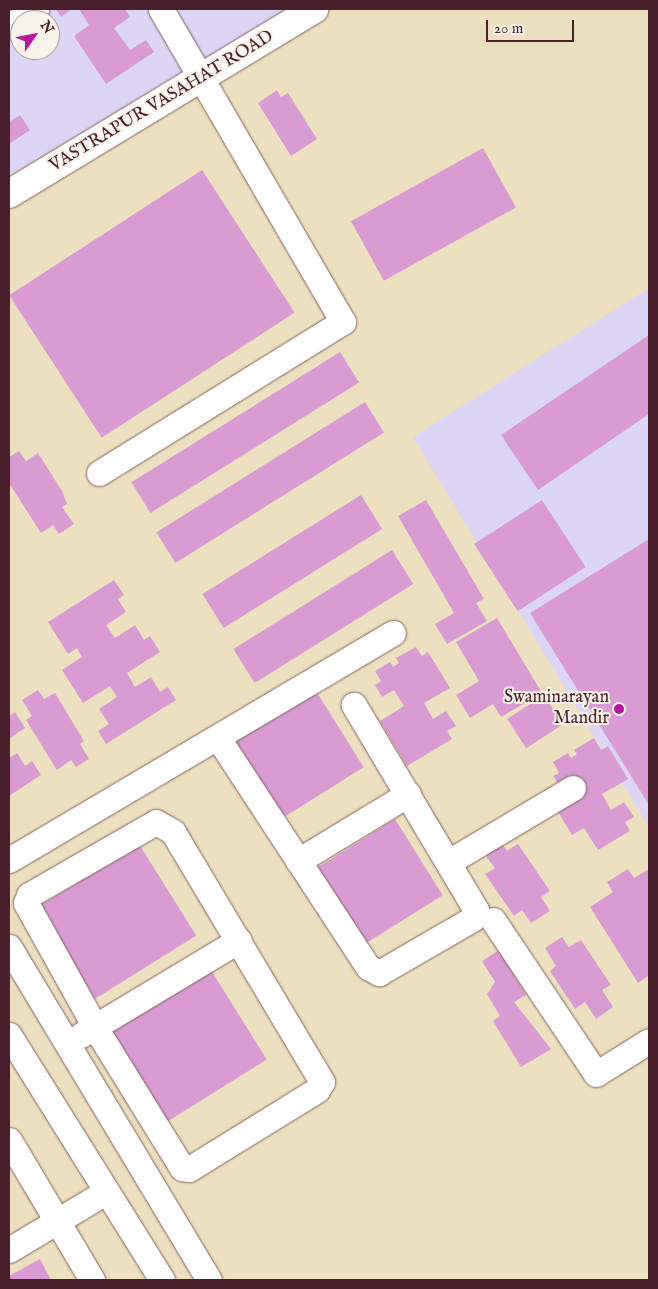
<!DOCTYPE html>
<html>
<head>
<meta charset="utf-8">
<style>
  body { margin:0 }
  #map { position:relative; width:658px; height:1289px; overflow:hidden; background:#ede0be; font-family:"IM FELL English",serif }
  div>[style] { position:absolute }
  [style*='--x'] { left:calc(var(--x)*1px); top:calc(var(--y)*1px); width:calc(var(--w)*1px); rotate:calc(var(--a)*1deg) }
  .built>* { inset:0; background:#ddd5f6 }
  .building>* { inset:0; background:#da9bd5; transform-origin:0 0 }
  .roads { filter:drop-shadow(0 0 1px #83635e) drop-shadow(0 0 1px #83635e) }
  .street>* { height:25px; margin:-12.5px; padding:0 12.5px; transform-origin:12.5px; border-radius:12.5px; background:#fff }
  .secondary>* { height:28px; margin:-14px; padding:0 14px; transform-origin:14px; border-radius:14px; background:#fff }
  .dots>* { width:14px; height:14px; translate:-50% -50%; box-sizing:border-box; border:2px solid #f7f3e8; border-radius:50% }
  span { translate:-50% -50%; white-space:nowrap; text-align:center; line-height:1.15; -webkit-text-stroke:4px #f7f3e8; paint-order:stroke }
  .street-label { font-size:18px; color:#4a1f2b }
  .poi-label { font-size:18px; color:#4a1f2b }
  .right { translate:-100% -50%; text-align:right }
  .frame { position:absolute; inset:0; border:10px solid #4a1f2b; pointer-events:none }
  .north { position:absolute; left:10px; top:10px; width:50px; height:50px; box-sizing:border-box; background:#f7f3e8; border:1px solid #b29e9c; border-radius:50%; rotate:57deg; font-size:14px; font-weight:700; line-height:20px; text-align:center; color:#4a1f2b }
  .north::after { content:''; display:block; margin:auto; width:18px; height:22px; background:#b5179e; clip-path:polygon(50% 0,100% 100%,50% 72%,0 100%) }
  .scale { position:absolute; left:486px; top:20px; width:88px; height:22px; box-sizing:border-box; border:2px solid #4a1f2b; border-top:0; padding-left:6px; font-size:15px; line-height:18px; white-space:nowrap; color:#4a1f2b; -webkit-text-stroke:4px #f7f3e8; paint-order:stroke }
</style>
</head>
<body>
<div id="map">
  <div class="built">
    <i style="clip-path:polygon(evenodd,9px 9px,287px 9px,9px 176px,9px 9px,20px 20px,50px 20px,50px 50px,20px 50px,20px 20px)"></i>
    <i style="clip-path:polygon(649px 288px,649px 827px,413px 437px)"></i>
  </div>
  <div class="building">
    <i style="clip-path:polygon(56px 9px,72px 9px,61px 17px)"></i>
    <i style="clip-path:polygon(79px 9px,125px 9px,130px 17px,114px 28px,130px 50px,146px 40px,154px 52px,106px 84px,74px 36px,89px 25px)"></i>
    <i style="clip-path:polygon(277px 90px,281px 97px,288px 93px,317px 139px,291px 156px,258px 103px)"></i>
    <i style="clip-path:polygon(20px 115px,30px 130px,9px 144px,9px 122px)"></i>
    <i style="left:483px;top:148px;width:68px;height:151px;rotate:61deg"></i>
    <i style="left:202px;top:170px;width:170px;height:230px;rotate:57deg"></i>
    <i style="clip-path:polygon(649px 335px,649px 414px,538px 490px,501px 435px)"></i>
    <i style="left:340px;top:352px;width:36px;height:246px;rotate:58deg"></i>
    <i style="left:365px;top:402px;width:36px;height:246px;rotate:58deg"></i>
    <i style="clip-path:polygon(19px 451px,26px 461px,38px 453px,62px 491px,67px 504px,62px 507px,74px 524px,59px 534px,53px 525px,41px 533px,9px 483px,9px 457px)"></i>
    <i style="left:361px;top:495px;width:40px;height:187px;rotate:58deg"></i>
    <i style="clip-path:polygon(426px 500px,484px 599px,476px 603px,487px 621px,447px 644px,435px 624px,454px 613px,398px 516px)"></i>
    <i style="left:542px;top:500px;width:80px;height:81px;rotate:57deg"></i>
    <i style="clip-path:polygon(649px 539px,649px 805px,530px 613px)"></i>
    <i style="left:392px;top:550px;width:40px;height:187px;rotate:58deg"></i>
    <i style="clip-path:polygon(114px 580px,124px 595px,118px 599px,126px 612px,106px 625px,115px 638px,135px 625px,144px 640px,150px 636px,160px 652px,127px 673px,135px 687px,151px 677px,160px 692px,168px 687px,176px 700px,106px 744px,98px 731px,109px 724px,99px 709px,117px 697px,110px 686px,83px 703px,62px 670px,82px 657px,77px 648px,68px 654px,48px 622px)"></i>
    <i style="clip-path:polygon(497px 618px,542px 693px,501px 717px,493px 704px,470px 718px,456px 695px,479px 681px,456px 642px)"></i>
    <i style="clip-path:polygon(416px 647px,422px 656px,428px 652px,450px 688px,424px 703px,433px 719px,446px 711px,456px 726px,447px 731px,452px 739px,407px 766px,380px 721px,404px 706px,394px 690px,382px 697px,375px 685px,381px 681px,375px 671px,390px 662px,393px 667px,399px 663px,396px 658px)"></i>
    <i style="clip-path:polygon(38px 690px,44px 699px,55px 693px,84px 741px,80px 744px,89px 759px,76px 767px,71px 760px,57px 770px,26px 720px,32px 716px,22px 700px)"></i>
    <i style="left:316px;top:691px;width:90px;height:97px;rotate:58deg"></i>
    <i style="left:544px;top:695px;width:35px;height:44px;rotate:57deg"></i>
    <i style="clip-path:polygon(15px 712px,25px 728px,9px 739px,9px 716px)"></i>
    <i style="clip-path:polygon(594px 738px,601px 750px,608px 746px,628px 779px,602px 794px,611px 810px,624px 802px,634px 817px,625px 822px,630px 831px,598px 850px,584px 828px,572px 835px,558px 812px,582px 798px,572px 781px,561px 788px,553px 776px,559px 773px,553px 762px,568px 753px,571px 758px,577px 754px,574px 750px)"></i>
    <i style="clip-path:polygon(17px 753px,25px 766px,32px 761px,41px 775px,9px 796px,9px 758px)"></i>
    <i style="left:395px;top:819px;width:90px;height:97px;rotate:58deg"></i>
    <i style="clip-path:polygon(500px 840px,507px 851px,518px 844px,550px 891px,541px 897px,550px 911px,531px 923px,522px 910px,514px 916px,485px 874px,495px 868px,483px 852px)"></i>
    <i style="left:139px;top:844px;width:108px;height:121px;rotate:58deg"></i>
    <i style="clip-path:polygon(628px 869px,634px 878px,649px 869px,649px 975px,638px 983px,590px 907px,613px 892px,607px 882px)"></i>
    <i style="clip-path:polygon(562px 937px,569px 947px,581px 940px,611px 985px,602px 990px,613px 1007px,596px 1019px,585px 1002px,575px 1009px,550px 971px,556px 966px,545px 948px)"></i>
    <i style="clip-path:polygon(499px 950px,526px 995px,514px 1002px,551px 1049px,521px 1067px,493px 1021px,500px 1016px,487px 994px,495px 982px,482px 961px)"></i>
    <i style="left:209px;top:967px;width:109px;height:120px;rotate:58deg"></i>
    <i style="clip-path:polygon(40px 1259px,51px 1280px,9px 1280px,9px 1276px)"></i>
  </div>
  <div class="roads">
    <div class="street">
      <i style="--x:9;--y:26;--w:32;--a:-32"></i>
      <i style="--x:99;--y:473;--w:287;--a:-31.8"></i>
      <i style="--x:343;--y:322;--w:362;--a:-120.2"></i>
      <i style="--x:218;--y:738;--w:274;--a:56.8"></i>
      <i style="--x:368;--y:967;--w:13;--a:29"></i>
      <i style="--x:379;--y:973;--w:108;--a:-30.1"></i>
      <i style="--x:472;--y:919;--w:10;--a:-66"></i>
      <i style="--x:476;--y:910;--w:239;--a:-120.8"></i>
      <i style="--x:156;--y:822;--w:20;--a:30"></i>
      <i style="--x:173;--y:832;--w:291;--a:59.2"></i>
      <i style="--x:322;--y:1082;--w:9;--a:122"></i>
      <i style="--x:317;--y:1090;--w:150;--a:148.3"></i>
      <i style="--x:189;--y:1169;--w:7;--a:-172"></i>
      <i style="--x:182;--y:1168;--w:166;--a:-121.7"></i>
      <i style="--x:95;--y:1027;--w:142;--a:-119.1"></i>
      <i style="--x:26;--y:903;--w:9;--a:-69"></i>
      <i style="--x:29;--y:895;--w:146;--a:-29.9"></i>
      <i style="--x:9;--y:860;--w:446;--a:-30.6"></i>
      <i style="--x:298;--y:861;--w:129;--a:-31.3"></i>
      <i style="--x:450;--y:861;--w:143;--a:-30.7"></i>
      <i style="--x:493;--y:920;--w:185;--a:56.2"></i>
      <i style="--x:596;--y:1074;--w:62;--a:-31.9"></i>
      <i style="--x:9;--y:947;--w:388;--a:59"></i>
      <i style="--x:9;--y:1035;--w:289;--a:58"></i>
      <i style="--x:81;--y:1035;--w:184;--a:-31"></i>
      <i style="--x:9;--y:1140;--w:163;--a:59.3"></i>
      <i style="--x:9;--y:1250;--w:114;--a:-31"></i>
    </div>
    <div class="secondary">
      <i style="--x:9;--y:194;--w:357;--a:-31.2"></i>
    </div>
  </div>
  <div class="dots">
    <i style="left:619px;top:709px;background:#b5179e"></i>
  </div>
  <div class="street-label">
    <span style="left:162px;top:102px;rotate:-31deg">VASTRAPUR VASAHAT ROAD</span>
  </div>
  <div class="poi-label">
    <span class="right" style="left:609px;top:709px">Swaminarayan<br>Mandir</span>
  </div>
  <div class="frame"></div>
  <div class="north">N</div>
  <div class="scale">20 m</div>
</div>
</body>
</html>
